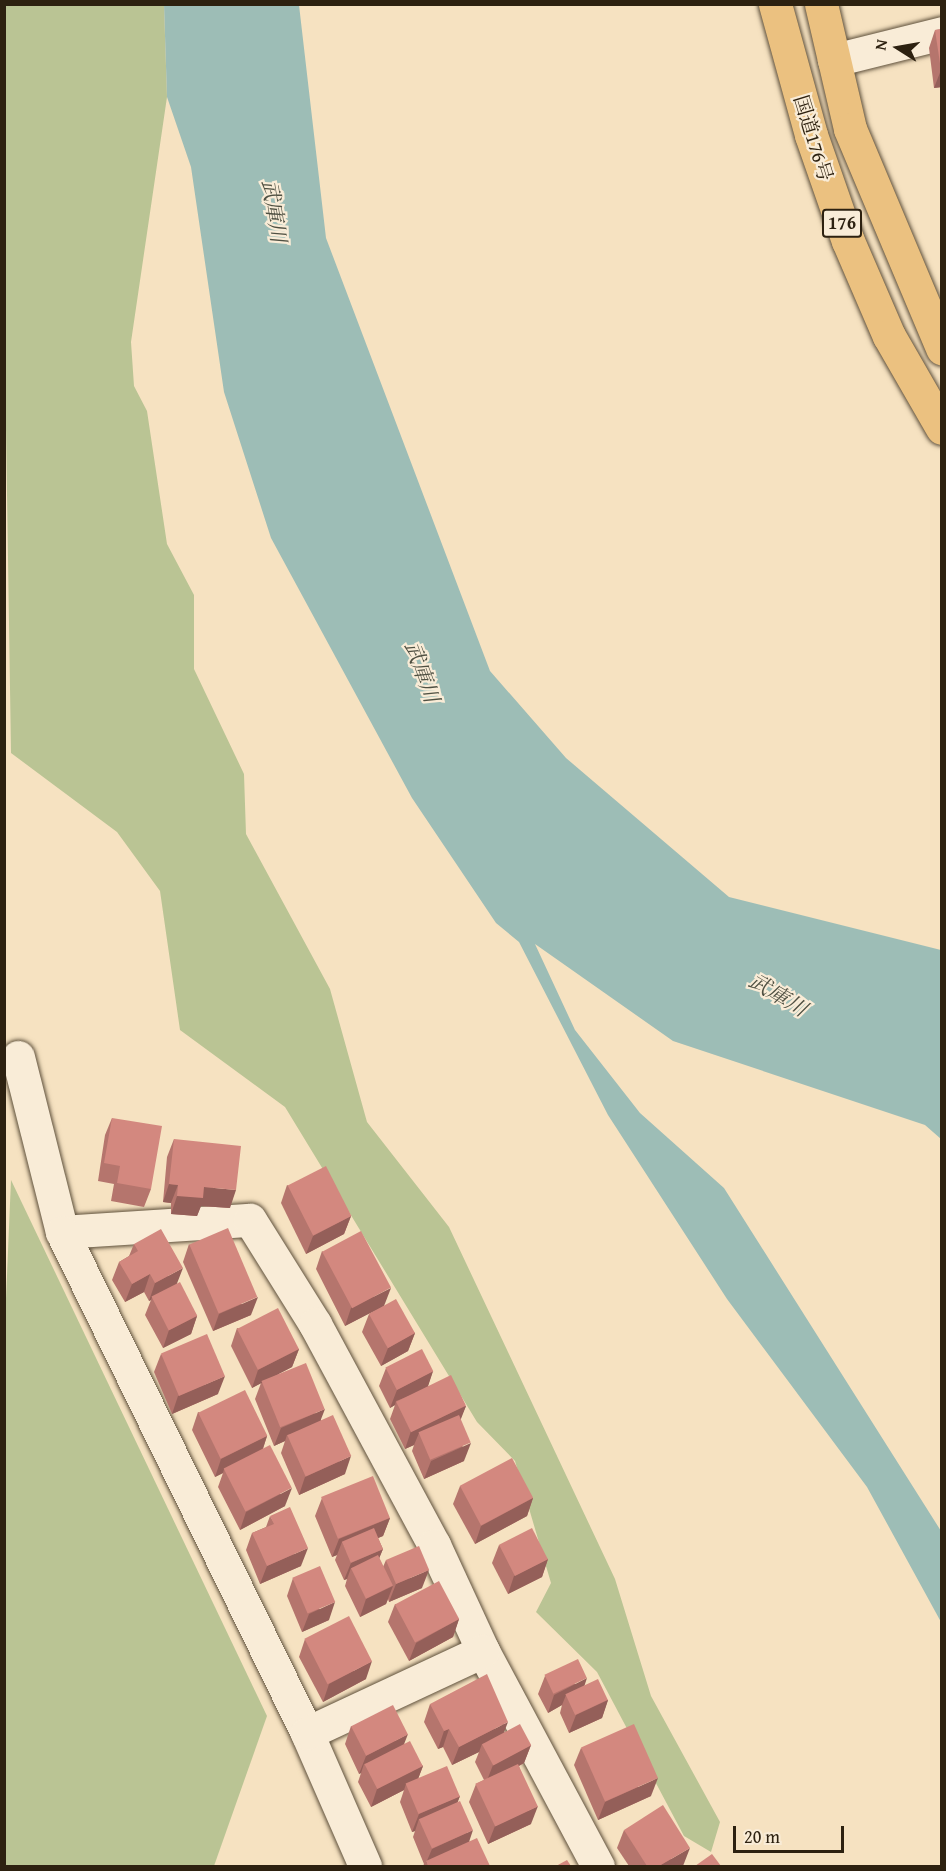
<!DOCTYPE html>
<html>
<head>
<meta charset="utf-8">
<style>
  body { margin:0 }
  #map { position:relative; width:946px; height:1871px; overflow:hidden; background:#f6e2c1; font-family:"Gentium Book Plus","Noto Serif JP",serif }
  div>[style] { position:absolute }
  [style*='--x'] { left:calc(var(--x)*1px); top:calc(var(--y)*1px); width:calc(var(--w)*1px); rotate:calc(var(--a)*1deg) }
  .green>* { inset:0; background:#bac494 }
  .water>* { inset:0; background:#9dbdb6 }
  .roads { filter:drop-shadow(0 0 2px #5f513c) drop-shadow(0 0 2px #5f513c) }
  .minor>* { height:33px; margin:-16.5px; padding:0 16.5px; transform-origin:16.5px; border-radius:16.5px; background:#f9ecd7 }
  .trunk>* { height:33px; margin:-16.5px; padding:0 16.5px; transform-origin:16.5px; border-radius:16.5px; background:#ebc180 }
  .wall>* { inset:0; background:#b5756d }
  .shaded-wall>* { inset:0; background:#945f59 }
  .building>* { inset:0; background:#d3887f; transform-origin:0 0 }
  span { translate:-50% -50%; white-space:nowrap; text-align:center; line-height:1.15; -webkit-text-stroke:4.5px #f9ecd7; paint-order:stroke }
  .shield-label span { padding:2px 4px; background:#f9ecd7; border:2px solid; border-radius:4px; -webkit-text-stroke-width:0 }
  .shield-label { font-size:18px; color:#2d2110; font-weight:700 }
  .street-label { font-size:20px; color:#2d2110 }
  .water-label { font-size:21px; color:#4f5042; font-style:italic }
  .frame { position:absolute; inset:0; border:6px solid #2d2110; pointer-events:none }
  .north { position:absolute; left:868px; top:18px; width:60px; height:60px; -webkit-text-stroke:4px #f9ecd7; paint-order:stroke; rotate:281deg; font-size:16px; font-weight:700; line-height:24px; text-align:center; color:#2d2110 }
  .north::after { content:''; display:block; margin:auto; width:21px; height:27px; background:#2d2110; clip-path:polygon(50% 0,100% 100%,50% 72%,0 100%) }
  .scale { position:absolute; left:733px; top:1826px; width:111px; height:27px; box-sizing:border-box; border:3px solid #2d2110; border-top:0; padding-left:8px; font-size:18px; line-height:21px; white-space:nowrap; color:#2d2110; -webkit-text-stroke:4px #f9ecd7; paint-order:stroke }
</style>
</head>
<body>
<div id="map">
  <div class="green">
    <i style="clip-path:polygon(6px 5px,164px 5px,167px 97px,131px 342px,134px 386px,147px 411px,167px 544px,194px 595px,194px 669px,244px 774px,246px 834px,330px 989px,367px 1122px,449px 1227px,615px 1579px,651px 1696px,720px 1822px,711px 1852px,684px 1836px,597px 1672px,536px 1612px,551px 1583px,515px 1461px,477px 1422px,285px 1107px,180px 1030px,160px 891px,117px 832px,11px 753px,4px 299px)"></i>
    <i style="clip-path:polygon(11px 1180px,267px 1716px,214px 1866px,5px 1866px,4px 1346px)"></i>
  </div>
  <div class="water">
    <i style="clip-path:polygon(164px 5px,299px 5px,326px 238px,490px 671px,566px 758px,729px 897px,941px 950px,941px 1139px,925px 1125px,673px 1041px,535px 944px,575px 1030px,640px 1113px,724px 1188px,941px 1531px,941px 1622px,867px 1487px,727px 1299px,608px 1115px,519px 942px,496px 923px,412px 798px,271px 538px,224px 392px,191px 167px,167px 97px)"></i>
  </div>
  <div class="roads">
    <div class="minor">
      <i style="--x:834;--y:60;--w:111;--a:-14"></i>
      <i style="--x:18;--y:1057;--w:180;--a:75.9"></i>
      <i style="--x:62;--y:1232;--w:188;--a:-3.7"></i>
      <i style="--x:250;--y:1220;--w:123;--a:58"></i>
      <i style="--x:315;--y:1324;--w:251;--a:61.7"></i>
      <i style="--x:434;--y:1545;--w:117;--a:65.2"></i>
      <i style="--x:483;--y:1651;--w:244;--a:61.9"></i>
      <i style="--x:62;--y:1232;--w:558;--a:63.94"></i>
      <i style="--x:307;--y:1733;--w:145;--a:66.4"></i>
      <i style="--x:307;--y:1733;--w:194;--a:-25"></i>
    </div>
    <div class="trunk">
      <i style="--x:775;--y:4;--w:136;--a:74.6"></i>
      <i style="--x:811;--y:135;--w:112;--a:70.8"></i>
      <i style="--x:848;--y:241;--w:103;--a:66.7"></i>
      <i style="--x:889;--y:336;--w:106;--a:60.1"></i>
      <i style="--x:821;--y:4;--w:128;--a:76.9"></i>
      <i style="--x:850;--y:129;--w:238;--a:67.2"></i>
    </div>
  </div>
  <div class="wall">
    <i style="clip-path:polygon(942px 29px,942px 87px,934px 88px,929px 48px,935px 30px)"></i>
    <i style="clip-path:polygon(112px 1118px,151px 1189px,144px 1207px,111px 1201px,114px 1184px,98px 1181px,105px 1135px)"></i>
    <i style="clip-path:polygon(174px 1139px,230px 1208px,201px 1206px,197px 1216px,171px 1214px,171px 1203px,163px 1202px,167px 1157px)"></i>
    <i style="clip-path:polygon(287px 1185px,351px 1216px,344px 1234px,306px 1254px,281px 1203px)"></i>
    <i style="clip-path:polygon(134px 1244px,177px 1284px,197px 1316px,191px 1334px,163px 1348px,145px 1315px,151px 1300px,149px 1301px,144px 1292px,125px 1302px,112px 1280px,119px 1262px,129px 1256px)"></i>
    <i style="clip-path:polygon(189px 1244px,251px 1315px,213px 1331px,183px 1262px)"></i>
    <i style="clip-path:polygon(322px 1251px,415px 1333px,408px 1351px,381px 1366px,362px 1332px,369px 1314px,381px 1307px,345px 1326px,316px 1269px)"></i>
    <i style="clip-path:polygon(237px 1328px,299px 1349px,292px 1367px,278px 1374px,321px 1420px,345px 1474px,299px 1495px,281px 1453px,285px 1441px,274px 1446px,255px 1399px,261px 1383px,252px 1388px,231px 1346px)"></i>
    <i style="clip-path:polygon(161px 1354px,218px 1394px,172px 1414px,154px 1372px)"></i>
    <i style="clip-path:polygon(386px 1368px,433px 1371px,428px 1386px,466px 1406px,460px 1419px,464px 1461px,424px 1479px,412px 1451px,414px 1445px,405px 1449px,390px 1419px,395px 1405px,390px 1408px,379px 1386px)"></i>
    <i style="clip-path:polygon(198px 1412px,267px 1436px,263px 1449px,285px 1506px,240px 1530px,218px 1487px,223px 1473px,215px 1477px,192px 1430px)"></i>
    <i style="clip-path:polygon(460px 1486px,533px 1498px,527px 1516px,475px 1544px,453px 1504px)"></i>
    <i style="clip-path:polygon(322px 1498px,390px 1518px,383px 1536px,378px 1538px,383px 1549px,379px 1558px,383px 1567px,386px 1560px,422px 1588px,389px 1602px,388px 1599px,386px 1604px,360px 1617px,345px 1586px,347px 1579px,344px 1580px,335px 1560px,337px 1555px,332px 1557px,315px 1516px)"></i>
    <i style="clip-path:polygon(270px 1516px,301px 1566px,260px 1584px,246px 1550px,252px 1533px,266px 1527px)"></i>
    <i style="clip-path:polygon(499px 1545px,548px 1559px,542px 1577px,508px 1594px,492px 1563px)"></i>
    <i style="clip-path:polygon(293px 1578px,329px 1620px,302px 1632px,287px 1596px)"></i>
    <i style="clip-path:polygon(395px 1604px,459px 1619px,453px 1637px,409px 1661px,388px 1622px)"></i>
    <i style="clip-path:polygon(305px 1639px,366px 1679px,323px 1702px,299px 1657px)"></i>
    <i style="clip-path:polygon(545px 1676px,584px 1686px,608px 1700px,602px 1718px,569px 1733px,560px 1713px,562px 1705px,548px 1713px,538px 1694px)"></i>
    <i style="clip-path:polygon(430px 1704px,504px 1732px,531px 1745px,524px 1763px,519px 1766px,531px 1824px,488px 1844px,469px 1802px,476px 1784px,484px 1780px,475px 1762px,479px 1752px,452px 1765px,443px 1747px,438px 1749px,424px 1722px)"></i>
    <i style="clip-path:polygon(351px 1726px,405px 1744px,423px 1766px,418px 1779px,460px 1796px,457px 1803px,469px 1841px,490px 1866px,423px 1866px,424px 1864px,413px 1837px,415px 1831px,412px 1832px,400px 1802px,404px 1790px,371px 1807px,358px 1782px,361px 1773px,359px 1774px,345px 1744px)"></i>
    <i style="clip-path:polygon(581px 1748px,651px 1796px,598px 1820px,574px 1765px)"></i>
    <i style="clip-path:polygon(624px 1830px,683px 1866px,629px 1866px,617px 1848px)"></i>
  </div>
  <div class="shaded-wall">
    <i style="clip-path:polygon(941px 70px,942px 70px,942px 87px,934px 88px)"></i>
    <i style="clip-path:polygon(169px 1184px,178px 1185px,171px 1203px,163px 1202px)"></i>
    <i style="clip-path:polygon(204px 1187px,236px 1190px,230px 1208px,201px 1206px,197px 1216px,171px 1214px,177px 1196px)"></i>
    <i style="clip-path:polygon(351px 1216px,344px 1234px,306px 1254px,313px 1236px)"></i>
    <i style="clip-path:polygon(183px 1268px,176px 1286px,152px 1297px,151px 1300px,149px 1301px,155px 1283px)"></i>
    <i style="clip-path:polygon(150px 1274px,144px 1292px,125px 1302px,132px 1284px)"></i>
    <i style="clip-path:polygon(391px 1288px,384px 1306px,345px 1326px,351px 1308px)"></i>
    <i style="clip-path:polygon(258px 1297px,251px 1315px,213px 1331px,219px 1314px)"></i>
    <i style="clip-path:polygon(197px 1316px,191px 1334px,163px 1348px,169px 1330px)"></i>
    <i style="clip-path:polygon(415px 1333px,408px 1351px,381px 1366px,388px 1348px)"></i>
    <i style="clip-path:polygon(299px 1349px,292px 1367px,252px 1388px,258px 1370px)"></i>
    <i style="clip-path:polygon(433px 1371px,427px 1389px,396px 1401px,395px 1405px,390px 1408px,397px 1390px)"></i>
    <i style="clip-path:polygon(225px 1376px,218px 1394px,172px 1414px,178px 1396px)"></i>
    <i style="clip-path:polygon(466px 1406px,459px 1424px,419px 1433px,414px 1445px,405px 1449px,411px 1431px)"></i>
    <i style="clip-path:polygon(325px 1409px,318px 1427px,287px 1435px,285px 1441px,274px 1446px,281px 1428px)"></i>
    <i style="clip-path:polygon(267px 1436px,261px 1454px,224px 1469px,223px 1473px,215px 1477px,221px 1459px)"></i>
    <i style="clip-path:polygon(471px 1443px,464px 1461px,424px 1479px,431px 1461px)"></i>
    <i style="clip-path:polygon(351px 1456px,345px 1474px,299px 1495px,305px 1477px)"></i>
    <i style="clip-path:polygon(292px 1488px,285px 1506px,240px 1530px,246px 1512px)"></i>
    <i style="clip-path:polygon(533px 1498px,527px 1516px,475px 1544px,481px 1526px)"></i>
    <i style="clip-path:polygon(390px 1518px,383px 1536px,346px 1551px,342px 1542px,337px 1555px,332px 1557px,339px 1539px)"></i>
    <i style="clip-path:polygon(308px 1548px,301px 1566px,260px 1584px,267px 1566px)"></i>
    <i style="clip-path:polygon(383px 1549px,376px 1566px,351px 1568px,347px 1579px,344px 1580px,351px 1563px)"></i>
    <i style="clip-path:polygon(548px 1559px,542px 1577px,508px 1594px,514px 1576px)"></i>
    <i style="clip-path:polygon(429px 1570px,422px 1588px,389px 1602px,396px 1584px)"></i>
    <i style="clip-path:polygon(393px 1586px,386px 1604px,360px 1617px,366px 1599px)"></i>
    <i style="clip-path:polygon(335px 1602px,329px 1620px,302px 1632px,309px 1614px)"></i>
    <i style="clip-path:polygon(459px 1619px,453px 1637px,409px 1661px,416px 1643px)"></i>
    <i style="clip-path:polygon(372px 1661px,366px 1679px,323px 1702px,329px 1684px)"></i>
    <i style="clip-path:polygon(587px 1678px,581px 1696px,566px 1695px,562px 1705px,548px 1713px,554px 1695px)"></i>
    <i style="clip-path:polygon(608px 1700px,602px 1718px,569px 1733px,576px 1715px)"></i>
    <i style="clip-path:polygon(508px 1722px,501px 1740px,482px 1744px,479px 1752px,452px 1765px,459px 1747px)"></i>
    <i style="clip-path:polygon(449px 1729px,443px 1747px,438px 1749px,444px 1731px)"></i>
    <i style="clip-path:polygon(408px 1734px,401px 1752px,364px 1764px,361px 1773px,359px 1774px,366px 1756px)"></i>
    <i style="clip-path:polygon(531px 1745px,524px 1763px,486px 1783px,493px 1765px)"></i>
    <i style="clip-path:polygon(423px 1766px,416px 1784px,406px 1784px,404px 1790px,371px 1807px,377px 1789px)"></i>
    <i style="clip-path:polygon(658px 1778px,651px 1796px,598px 1820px,605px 1802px)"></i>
    <i style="clip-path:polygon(460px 1796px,453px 1814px,419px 1819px,415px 1831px,412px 1832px,419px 1814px)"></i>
    <i style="clip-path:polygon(538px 1806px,531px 1824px,488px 1844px,495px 1826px)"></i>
    <i style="clip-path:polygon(473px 1830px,467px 1848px,426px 1863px,432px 1849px)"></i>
    <i style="clip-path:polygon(690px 1848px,683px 1866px,659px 1866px)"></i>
  </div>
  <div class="building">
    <i style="clip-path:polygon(942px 29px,942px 70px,941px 70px,935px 30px)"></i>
    <i style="clip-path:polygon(112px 1118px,162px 1126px,151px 1189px,117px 1183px,120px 1166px,104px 1163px)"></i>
    <i style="clip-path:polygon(174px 1139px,241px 1146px,236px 1190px,204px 1187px,203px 1198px,177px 1196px,178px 1185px,169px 1184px)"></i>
    <i style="left:326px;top:1166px;width:56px;height:43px;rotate:63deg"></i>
    <i style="left:228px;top:1228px;width:75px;height:42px;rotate:67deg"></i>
    <i style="clip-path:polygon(161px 1229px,183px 1268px,155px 1283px,150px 1274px,132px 1284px,119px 1262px,138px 1251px,134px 1244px)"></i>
    <i style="left:361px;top:1231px;width:64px;height:44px;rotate:62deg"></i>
    <i style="left:180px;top:1282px;width:38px;height:32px;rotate:63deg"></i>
    <i style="left:396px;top:1299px;width:39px;height:31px;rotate:61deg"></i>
    <i style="left:278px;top:1308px;width:46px;height:46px;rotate:63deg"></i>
    <i style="left:207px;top:1334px;width:46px;height:50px;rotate:67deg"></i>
    <i style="left:422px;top:1349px;width:25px;height:41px;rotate:63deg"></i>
    <i style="left:306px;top:1363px;width:50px;height:48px;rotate:68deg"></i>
    <i style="left:451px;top:1375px;width:34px;height:61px;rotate:64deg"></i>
    <i style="left:245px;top:1390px;width:51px;height:52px;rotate:64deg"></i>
    <i style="left:333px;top:1415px;width:45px;height:50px;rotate:66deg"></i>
    <i style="left:459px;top:1415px;width:30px;height:44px;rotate:67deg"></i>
    <i style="left:270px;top:1445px;width:48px;height:52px;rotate:63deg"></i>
    <i style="left:512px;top:1458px;width:45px;height:59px;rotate:62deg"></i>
    <i style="left:373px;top:1476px;width:45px;height:56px;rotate:68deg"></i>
    <i style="clip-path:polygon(290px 1507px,308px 1548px,267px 1566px,252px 1533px,274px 1524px,270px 1516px)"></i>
    <i style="left:374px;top:1528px;width:23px;height:35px;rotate:67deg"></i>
    <i style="left:532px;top:1528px;width:35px;height:37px;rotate:63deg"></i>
    <i style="left:419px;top:1546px;width:26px;height:36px;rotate:67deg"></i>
    <i style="left:378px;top:1555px;width:34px;height:30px;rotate:64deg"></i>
    <i style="left:320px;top:1566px;width:39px;height:30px;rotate:67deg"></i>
    <i style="left:439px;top:1581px;width:43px;height:50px;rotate:62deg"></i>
    <i style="left:349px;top:1616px;width:51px;height:50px;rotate:63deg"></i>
    <i style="left:578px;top:1659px;width:21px;height:37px;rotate:65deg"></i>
    <i style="clip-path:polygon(487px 1674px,508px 1722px,459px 1747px,449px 1729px,444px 1731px,430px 1704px)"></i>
    <i style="left:598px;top:1679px;width:23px;height:36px;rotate:65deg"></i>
    <i style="left:393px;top:1705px;width:33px;height:47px;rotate:63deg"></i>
    <i style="left:520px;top:1724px;width:24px;height:43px;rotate:62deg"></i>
    <i style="left:634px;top:1724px;width:59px;height:58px;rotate:66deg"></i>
    <i style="left:410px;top:1741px;width:28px;height:51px;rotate:63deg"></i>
    <i style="left:518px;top:1764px;width:47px;height:47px;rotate:65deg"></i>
    <i style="left:447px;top:1766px;width:33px;height:45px;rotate:67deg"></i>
    <i style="left:460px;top:1801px;width:32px;height:45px;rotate:66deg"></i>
    <i style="clip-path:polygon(663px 1805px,690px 1848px,659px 1866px,647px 1866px,624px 1830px)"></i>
    <i style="clip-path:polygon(477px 1838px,490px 1866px,428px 1866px,426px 1861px)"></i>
    <i style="clip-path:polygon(712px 1854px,721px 1866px,695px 1866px)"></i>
    <i style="clip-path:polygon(567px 1860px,571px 1866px,556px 1866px)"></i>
  </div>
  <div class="shield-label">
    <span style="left:842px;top:223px">176</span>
  </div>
  <div class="street-label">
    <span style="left:814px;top:138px;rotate:73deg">国道176号</span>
  </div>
  <div class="water-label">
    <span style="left:274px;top:211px;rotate:81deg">武庫川</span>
    <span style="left:422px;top:672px;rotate:70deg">武庫川</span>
    <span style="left:778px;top:995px;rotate:31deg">武庫川</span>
  </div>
  <div class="frame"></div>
  <div class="north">N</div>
  <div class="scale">20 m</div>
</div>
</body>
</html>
